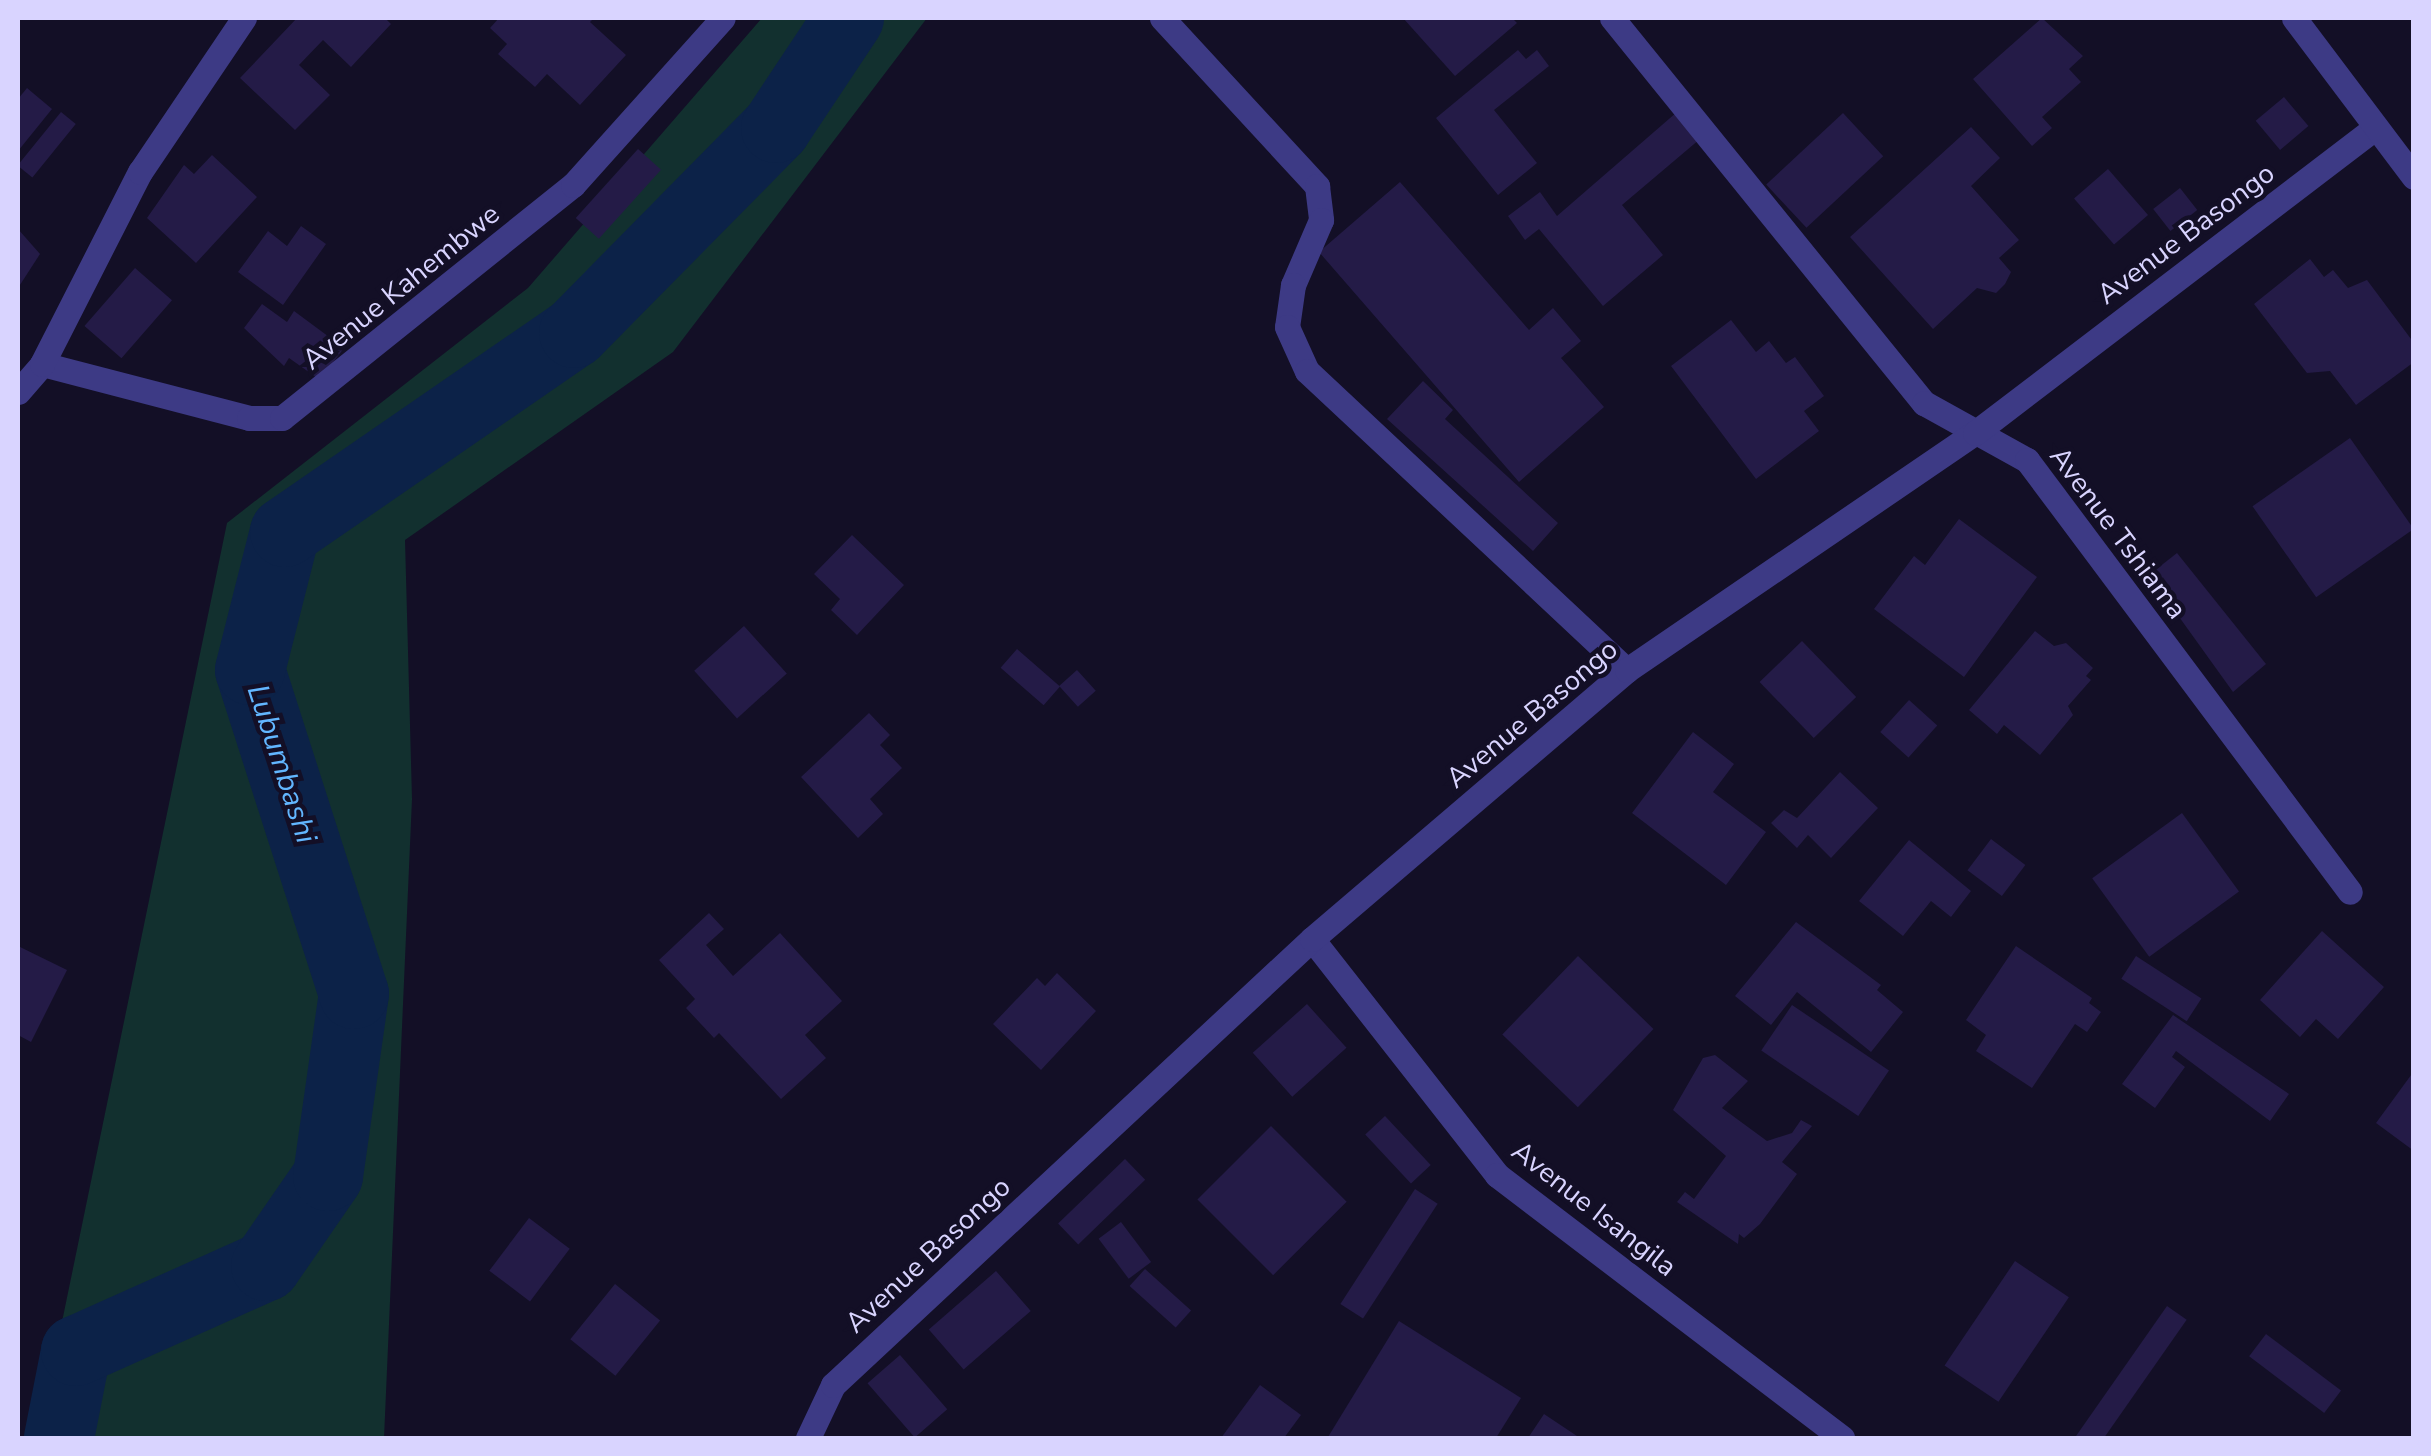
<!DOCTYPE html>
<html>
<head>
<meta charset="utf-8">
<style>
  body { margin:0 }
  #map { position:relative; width:2431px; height:1456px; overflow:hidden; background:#130f26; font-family:"Nunito Sans",sans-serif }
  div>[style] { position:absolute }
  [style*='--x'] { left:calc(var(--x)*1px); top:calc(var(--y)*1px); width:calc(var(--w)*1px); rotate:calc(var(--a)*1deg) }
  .green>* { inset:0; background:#12302f }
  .river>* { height:70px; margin:-35px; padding:0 35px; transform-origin:35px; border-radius:35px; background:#0c2248 }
  .building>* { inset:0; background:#241b47; transform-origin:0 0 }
  .minor>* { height:25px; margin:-12.5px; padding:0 12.5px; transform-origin:12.5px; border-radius:12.5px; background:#3d3a85 }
  .tertiary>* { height:25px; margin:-12.5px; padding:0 12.5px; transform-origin:12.5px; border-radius:12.5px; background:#3d3a85 }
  span { translate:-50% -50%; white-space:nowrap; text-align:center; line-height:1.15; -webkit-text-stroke:9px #130f26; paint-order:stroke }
  .street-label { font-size:28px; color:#d9d4ff }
  .water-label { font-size:30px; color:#62b6ff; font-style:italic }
  .frame { position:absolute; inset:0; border:20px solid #d9d4ff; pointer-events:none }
</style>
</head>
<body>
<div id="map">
  <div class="green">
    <i style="clip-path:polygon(762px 18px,927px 18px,673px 352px,405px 540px,412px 799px,384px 1438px,38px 1438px,227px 523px,528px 288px)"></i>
  </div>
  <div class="river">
    <i style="--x:59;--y:1438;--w:89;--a:-78.9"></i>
    <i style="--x:76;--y:1351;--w:208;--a:-24.1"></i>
    <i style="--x:266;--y:1266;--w:109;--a:-55.4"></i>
    <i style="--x:328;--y:1176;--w:184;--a:-81.9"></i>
    <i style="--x:354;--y:994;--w:340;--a:-107.8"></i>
    <i style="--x:250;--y:670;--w:142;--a:-75.8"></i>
    <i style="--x:285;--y:532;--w:351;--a:-34.6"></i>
    <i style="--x:574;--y:333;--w:288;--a:-45.4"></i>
    <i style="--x:776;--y:128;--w:132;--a:-56.4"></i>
  </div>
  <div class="building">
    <i style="clip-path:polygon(297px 18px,385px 18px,391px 24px,351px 67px,323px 40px,299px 65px,330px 95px,295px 130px,240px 78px)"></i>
    <i style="clip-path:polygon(499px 18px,594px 18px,590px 22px,626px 55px,580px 105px,547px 74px,535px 87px,498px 54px,507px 44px,490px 28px)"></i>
    <i style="clip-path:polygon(1403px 18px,1512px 18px,1517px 23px,1455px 76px)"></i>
    <i style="clip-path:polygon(2042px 18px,2083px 56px,2069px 69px,2081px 82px,2042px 117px,2052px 128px,2032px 146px,1973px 79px)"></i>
    <i style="clip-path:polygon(1518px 50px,1526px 59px,1537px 50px,1549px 66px,1494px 110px,1537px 163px,1498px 195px,1436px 118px)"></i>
    <i style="clip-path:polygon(27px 88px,52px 109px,18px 151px,18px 99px)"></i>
    <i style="left:2284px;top:97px;width:38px;height:37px;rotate:50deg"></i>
    <i style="left:61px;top:112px;width:19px;height:69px;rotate:39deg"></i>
    <i style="clip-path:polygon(1677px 112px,1700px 139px,1622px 205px,1663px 255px,1603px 306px,1539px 229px,1525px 240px,1508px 216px,1540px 192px,1557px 216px)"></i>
    <i style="left:1843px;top:113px;width:59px;height:105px;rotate:47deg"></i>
    <i style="clip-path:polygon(1971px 127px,2000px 158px,1971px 186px,2019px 240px,1999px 258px,2011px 272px,2005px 284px,1996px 293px,1977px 288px,1933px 329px,1850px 237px)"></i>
    <i style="left:638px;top:149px;width:31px;height:93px;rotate:42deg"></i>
    <i style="clip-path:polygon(212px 155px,257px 197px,196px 263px,147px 218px,184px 165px,194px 174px)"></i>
    <i style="left:2108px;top:169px;width:61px;height:45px;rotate:49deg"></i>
    <i style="clip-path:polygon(1400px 182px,1529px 330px,1553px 308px,1581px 341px,1561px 358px,1604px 407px,1519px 482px,1319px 252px)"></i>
    <i style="left:2180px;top:188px;width:28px;height:34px;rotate:52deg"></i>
    <i style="clip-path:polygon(301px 226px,326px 244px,283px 305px,238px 272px,268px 231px,287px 246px)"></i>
    <i style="clip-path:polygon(18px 229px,40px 254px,18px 288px)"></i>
    <i style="clip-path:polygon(2310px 259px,2324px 277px,2333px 270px,2348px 288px,2367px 280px,2414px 343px,2414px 362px,2356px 405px,2330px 371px,2307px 373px,2254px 304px)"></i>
    <i style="left:135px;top:268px;width:49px;height:77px;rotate:41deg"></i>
    <i style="clip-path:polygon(262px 304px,287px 322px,294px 311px,344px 348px,320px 380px,289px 358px,284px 366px,244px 328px)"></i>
    <i style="clip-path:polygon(1731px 320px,1756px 352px,1769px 341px,1786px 363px,1795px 357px,1824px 396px,1804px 411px,1819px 431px,1756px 479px,1671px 366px)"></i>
    <i style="clip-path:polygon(1423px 381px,1453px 410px,1445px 419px,1558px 523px,1533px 551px,1387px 419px)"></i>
    <i style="left:2350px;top:438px;width:111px;height:119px;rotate:55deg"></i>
    <i style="clip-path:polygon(1959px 519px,2037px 577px,1964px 677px,1874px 609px,1914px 556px,1925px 565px)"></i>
    <i style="clip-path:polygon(852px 535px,904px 585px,857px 635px,831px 610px,840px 599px,814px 574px)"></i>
    <i style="clip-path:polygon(2177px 553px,2266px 664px,2233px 692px,2149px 575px)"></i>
    <i style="left:744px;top:626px;width:64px;height:67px;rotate:48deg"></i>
    <i style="clip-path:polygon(2035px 631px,2054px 646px,2066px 643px,2093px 668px,2086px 676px,2091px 680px,2068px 706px,2073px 715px,2040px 755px,2004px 725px,1997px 734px,1969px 710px)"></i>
    <i style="left:1802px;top:641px;width:78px;height:59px;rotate:46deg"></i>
    <i style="left:1017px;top:649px;width:57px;height:25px;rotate:41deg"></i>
    <i style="left:1077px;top:670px;width:28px;height:24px;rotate:48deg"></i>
    <i style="left:1909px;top:700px;width:38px;height:43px;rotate:42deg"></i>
    <i style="clip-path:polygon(869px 713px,890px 735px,880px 745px,902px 768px,870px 799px,883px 814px,858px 838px,801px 777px)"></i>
    <i style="clip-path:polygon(1693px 732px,1734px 764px,1713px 792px,1766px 832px,1726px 885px,1632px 813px)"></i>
    <i style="clip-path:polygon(1840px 772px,1878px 808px,1831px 858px,1808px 835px,1797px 848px,1771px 823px,1784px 810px,1797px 818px)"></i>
    <i style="left:2182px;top:813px;width:97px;height:111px;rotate:54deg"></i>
    <i style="left:1991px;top:839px;width:43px;height:39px;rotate:37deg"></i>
    <i style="clip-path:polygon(1909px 840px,1971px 891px,1951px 917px,1931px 901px,1903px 936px,1859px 901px)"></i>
    <i style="clip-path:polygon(709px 913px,724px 929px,706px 945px,733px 976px,780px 933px,842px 1001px,805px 1035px,826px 1058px,781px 1099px,719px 1033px,714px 1038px,686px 1008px,695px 999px,659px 960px)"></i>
    <i style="clip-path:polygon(1796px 922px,1881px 985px,1877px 990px,1903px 1012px,1871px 1052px,1797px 992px,1771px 1025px,1735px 996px)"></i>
    <i style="clip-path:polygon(2322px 931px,2384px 987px,2338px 1039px,2316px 1019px,2300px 1037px,2260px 1000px)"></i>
    <i style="clip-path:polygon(18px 946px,67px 970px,31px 1042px,18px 1035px)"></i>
    <i style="clip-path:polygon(2016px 946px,2092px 998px,2089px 1003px,2101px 1012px,2087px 1032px,2075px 1024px,2032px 1088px,1976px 1051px,1986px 1035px,1966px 1020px)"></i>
    <i style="left:1578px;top:956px;width:105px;height:109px;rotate:44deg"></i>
    <i style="left:2136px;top:956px;width:78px;height:27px;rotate:33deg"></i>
    <i style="clip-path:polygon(1057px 973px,1096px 1011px,1041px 1070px,993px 1024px,1037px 978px,1045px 986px)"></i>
    <i style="left:1307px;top:1004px;width:59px;height:73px;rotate:48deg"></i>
    <i style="left:1792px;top:1005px;width:117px;height:55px;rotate:34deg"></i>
    <i style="clip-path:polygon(2173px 1015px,2289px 1094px,2270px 1121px,2176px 1051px,2172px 1057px,2185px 1067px,2155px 1108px,2122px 1084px)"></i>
    <i style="clip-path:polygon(1715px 1055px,1748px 1081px,1722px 1108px,1767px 1141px,1792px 1133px,1801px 1120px,1812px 1126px,1782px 1162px,1797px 1174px,1760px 1224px,1744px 1238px,1739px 1234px,1738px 1244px,1677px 1202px,1685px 1192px,1694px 1199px,1726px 1156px,1673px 1110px,1703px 1058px)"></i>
    <i style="clip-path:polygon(2414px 1071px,2414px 1151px,2376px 1123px)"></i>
    <i style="left:1385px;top:1116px;width:67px;height:27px;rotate:47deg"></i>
    <i style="left:1271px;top:1126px;width:107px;height:104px;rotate:45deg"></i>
    <i style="left:1125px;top:1159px;width:29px;height:93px;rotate:46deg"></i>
    <i style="left:1415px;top:1189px;width:27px;height:137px;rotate:33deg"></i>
    <i style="left:529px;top:1218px;width:51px;height:66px;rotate:37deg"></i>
    <i style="left:1121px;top:1222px;width:50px;height:28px;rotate:53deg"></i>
    <i style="left:2015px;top:1261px;width:65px;height:126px;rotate:34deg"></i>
    <i style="left:1145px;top:1269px;width:62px;height:23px;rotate:42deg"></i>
    <i style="left:996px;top:1271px;width:53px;height:89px;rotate:49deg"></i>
    <i style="left:615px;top:1284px;width:58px;height:71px;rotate:39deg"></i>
    <i style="left:2167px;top:1306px;width:24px;height:161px;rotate:35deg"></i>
    <i style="clip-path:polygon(1399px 1321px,1521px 1398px,1496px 1438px,1328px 1437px)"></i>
    <i style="left:2266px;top:1334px;width:94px;height:28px;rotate:37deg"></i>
    <i style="left:900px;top:1355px;width:72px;height:43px;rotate:49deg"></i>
    <i style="clip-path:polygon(1260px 1385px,1301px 1415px,1284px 1438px,1221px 1438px)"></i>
    <i style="clip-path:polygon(1544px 1414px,1580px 1438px,1528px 1438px)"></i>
  </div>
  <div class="minor">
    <i style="--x:1162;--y:18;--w:229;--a:47.3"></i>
    <i style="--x:1317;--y:186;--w:34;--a:83"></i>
    <i style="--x:1321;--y:220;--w:71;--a:113.3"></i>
    <i style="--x:1293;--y:285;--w:42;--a:98.1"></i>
    <i style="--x:1287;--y:327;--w:48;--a:65.6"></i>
    <i style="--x:1307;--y:371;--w:438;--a:43.1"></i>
    <i style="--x:1612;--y:18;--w:496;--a:51"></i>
    <i style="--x:1924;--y:403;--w:118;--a:29"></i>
    <i style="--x:2027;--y:460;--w:539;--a:53.22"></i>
    <i style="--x:42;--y:364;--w:214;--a:14.6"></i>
    <i style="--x:249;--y:418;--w:33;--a:0"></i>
    <i style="--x:282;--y:418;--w:373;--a:-38.7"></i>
    <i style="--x:573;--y:185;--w:224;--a:-48.1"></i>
    <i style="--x:18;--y:392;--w:37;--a:-49"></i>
    <i style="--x:42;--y:364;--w:216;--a:-63"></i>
    <i style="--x:140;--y:172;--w:186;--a:-56"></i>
    <i style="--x:1312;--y:939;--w:300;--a:51.9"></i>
    <i style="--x:1497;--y:1175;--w:434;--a:37.3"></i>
    <i style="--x:808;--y:1438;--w:59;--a:-64.7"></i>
    <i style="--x:833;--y:1385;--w:654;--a:-42.96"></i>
    <i style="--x:1312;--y:939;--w:414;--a:-40.5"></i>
    <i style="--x:1627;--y:670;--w:421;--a:-34.3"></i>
    <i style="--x:1975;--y:433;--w:504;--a:-37.35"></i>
  </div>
  <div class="tertiary">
    <i style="--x:2294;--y:18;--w:199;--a:53"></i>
  </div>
  <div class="street-label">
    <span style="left:2186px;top:234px;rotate:-37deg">Avenue Basongo</span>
    <span style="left:401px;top:287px;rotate:-39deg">Avenue Kahembwe</span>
    <span style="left:2118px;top:533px;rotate:53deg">Avenue Tshiama</span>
    <span style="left:1532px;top:714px;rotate:-40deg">Avenue Basongo</span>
    <span style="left:1594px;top:1209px;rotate:38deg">Avenue Isangila</span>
    <span style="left:928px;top:1255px;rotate:-43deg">Avenue Basongo</span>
  </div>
  <div class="water-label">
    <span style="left:281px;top:764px;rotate:72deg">Lubumbashi</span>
  </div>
  <div class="frame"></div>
</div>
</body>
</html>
